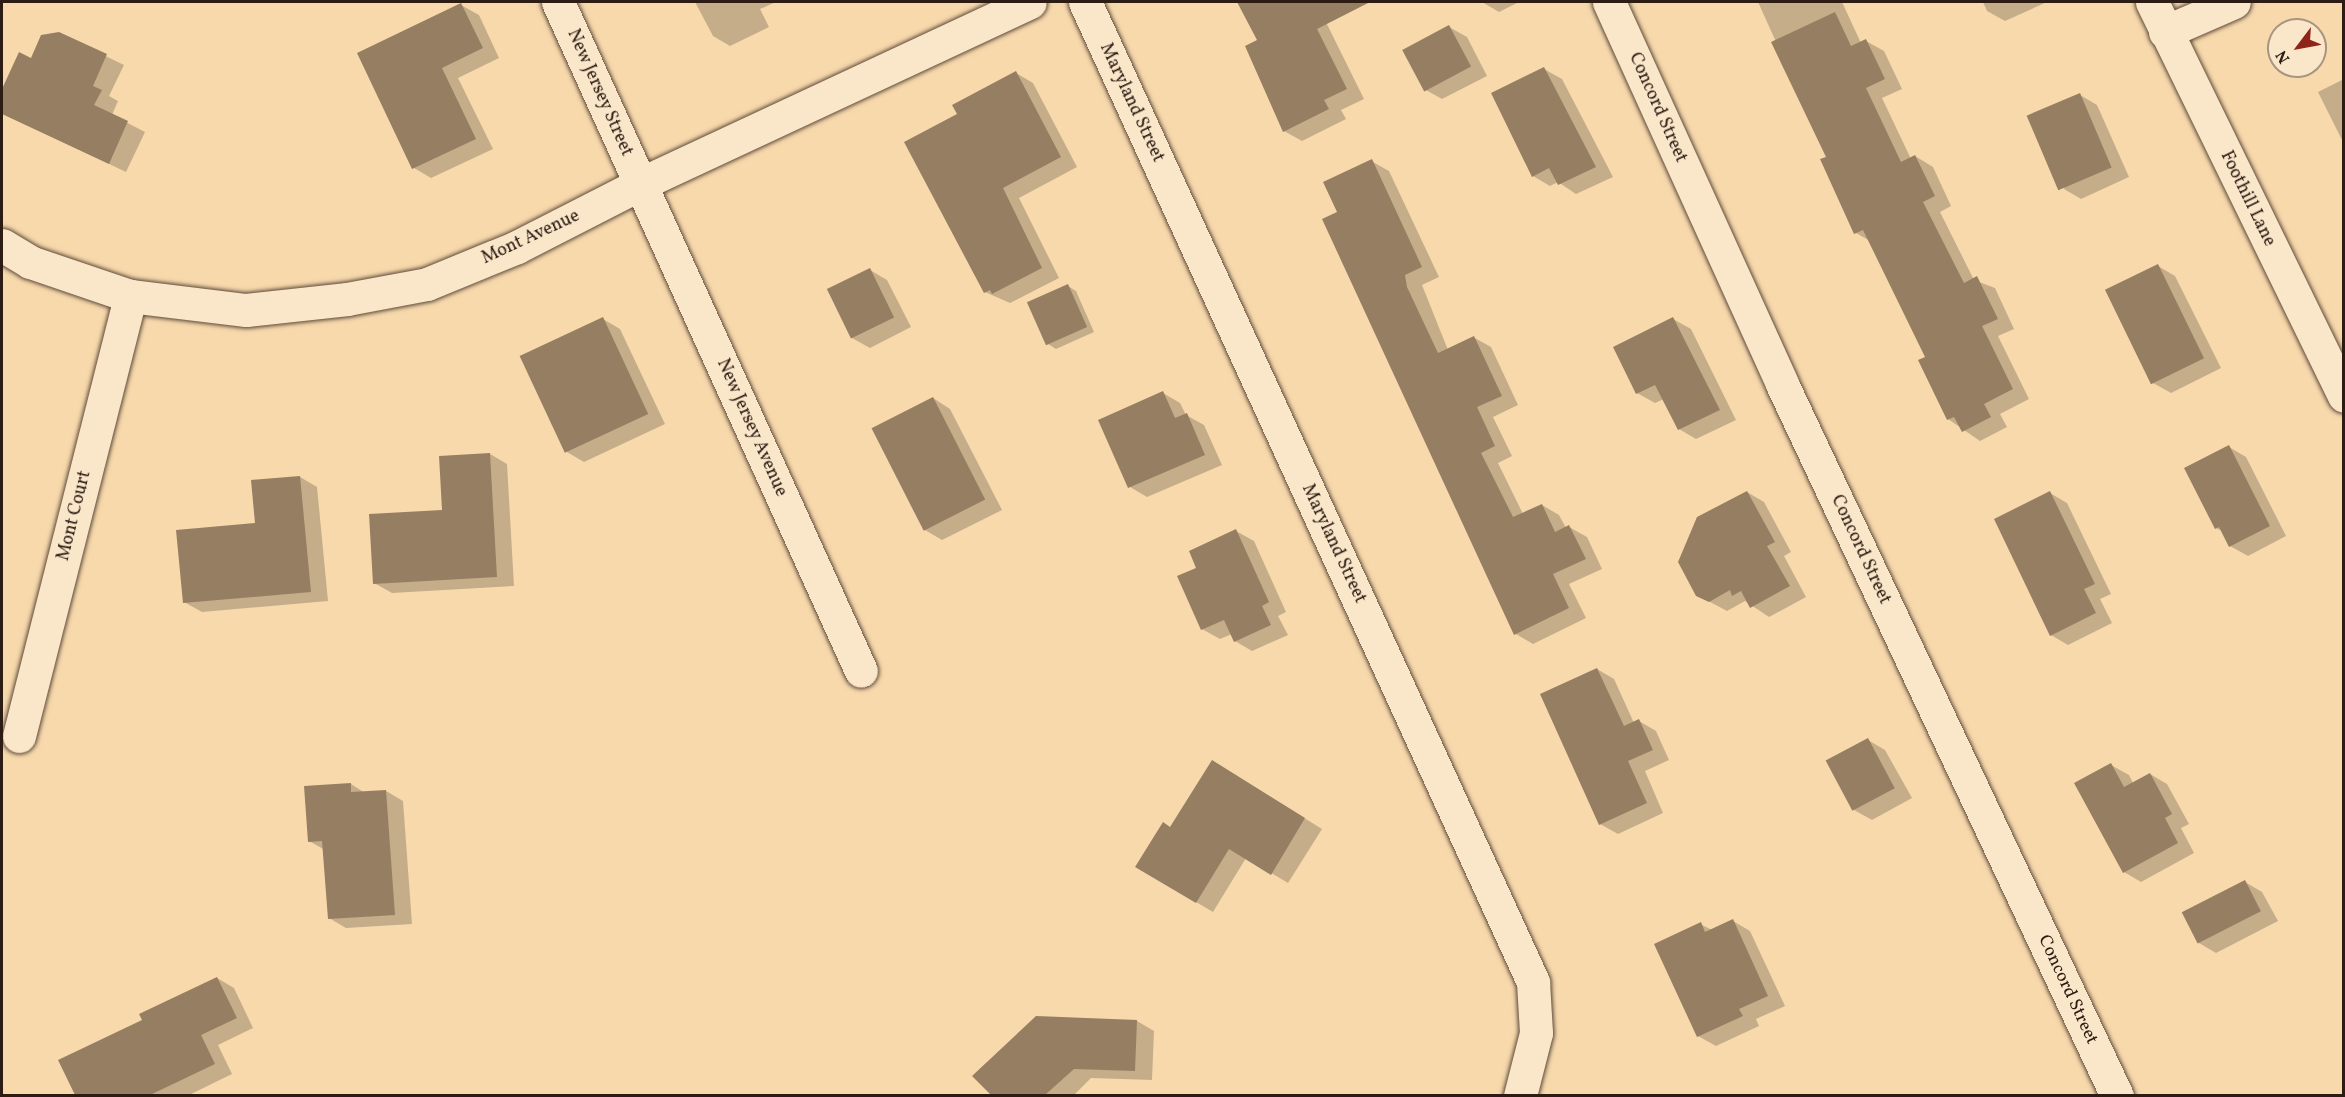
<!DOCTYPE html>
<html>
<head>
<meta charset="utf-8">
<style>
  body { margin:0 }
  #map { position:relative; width:2345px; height:1097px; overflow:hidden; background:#f7d9ac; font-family:Vollkorn,serif }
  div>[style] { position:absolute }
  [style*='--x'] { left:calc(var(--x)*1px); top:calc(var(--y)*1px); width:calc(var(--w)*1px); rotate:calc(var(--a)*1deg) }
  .shadow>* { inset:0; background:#0003 }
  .building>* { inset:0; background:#967e63; transform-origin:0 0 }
  .roads { filter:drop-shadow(0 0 2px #5f4b3a) drop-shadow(0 0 2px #5f4b3a) }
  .minor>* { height:33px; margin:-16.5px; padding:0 16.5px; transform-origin:16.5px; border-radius:16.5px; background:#fae6c9 }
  span { translate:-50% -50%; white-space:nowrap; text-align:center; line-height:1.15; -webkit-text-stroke:5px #fae6c9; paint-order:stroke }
  .street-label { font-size:18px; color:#2c1c14 }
  .frame { position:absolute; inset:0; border:3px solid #2c1c14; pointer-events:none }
  .north { position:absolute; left:2267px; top:18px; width:60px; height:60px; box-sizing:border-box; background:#fae6c9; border:2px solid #a89581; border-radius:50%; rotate:238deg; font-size:16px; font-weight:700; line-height:24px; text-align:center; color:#2c1c14 }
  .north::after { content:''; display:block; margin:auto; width:21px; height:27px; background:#8f2418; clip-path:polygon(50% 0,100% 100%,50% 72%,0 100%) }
</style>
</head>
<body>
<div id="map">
  <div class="shadow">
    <i style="clip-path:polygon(695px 2px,776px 2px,760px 9px,769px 27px,730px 46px,713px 36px)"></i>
    <i style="clip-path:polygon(1259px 2px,1316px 2px,1364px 99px,1341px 110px,1346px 119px,1302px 141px,1284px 131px,1259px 40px,1243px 9px)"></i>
    <i style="clip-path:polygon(1482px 2px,1481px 2px,1519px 2px,1499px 12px)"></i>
    <i style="clip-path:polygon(1758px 2px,1842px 2px,1861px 43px,1866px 41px,1884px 51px,1902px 89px,1882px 98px,1911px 159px,1915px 156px,1933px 167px,1951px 206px,1940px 212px,1974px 280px,1995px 288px,2014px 329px,1998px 336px,2029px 399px,2000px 414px,2007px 427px,1980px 441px,1948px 419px,1927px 357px,1870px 241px,1856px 233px,1828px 157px)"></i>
    <i style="clip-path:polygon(1983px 2px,2047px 2px,2005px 21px,1987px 11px)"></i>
    <i style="clip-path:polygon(461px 5px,479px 15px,499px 58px,458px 78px,493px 149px,431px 178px,414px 168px,359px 54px)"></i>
    <i style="clip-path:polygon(1449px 27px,1467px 37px,1487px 76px,1442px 99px,1424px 89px)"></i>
    <i style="clip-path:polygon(58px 33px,124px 65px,109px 96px,118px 101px,112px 115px,145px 132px,126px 172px,2px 113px,2px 93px,20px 54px,32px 60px)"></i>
    <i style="clip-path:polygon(1544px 69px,1562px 79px,1613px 177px,1576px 194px,1558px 182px,1550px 186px,1533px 176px)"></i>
    <i style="clip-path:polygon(1016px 73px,1033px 83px,1077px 167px,1019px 198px,1059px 278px,1010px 303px,985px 292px,959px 115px)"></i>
    <i style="clip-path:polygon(2344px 79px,2344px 144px,2318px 92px)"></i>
    <i style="clip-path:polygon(2080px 95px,2097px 105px,2129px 177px,2081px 199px,2064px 189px)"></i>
    <i style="clip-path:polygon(1371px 161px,1389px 171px,1439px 277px,1422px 285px,1448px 350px,1473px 337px,1491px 347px,1518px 405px,1493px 417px,1512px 456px,1498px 463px,1523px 514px,1542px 505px,1559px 515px,1566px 528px,1569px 527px,1587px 537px,1602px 569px,1569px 584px,1586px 618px,1533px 644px,1516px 634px,1339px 212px)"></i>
    <i style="clip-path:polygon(2158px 266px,2175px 276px,2221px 368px,2171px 393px,2153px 383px)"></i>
    <i style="clip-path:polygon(870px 270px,887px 280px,911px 327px,870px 348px,852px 338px)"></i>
    <i style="clip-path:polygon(1068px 286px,1076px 291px,1094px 332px,1056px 349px,1048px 344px)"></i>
    <i style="clip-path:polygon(603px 319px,620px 329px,665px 424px,584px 462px,567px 452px)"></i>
    <i style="clip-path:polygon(1673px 319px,1691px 329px,1736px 420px,1696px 439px,1679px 429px,1664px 399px,1655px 403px,1637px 393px)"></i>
    <i style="clip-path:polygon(1163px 393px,1180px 403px,1186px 415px,1204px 425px,1222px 465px,1147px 497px,1130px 487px)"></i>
    <i style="clip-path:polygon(933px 398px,950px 409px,1002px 510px,942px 540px,925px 530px)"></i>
    <i style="clip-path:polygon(2229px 447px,2246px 457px,2286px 536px,2248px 556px,2230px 546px,2224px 532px,2216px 528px)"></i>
    <i style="clip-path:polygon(490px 454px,507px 464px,514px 586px,392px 593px,374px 583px,444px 511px)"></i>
    <i style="clip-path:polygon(300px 477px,317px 487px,328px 601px,202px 612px,184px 602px)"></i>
    <i style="clip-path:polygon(1747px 492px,1764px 502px,1791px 552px,1784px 556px,1806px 597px,1769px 617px,1745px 601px,1727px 611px,1697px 595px)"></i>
    <i style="clip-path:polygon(2050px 493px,2067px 503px,2111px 594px,2100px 599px,2112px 623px,2068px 645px,2051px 635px)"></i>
    <i style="clip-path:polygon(1236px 531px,1254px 541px,1286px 612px,1278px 616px,1288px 635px,1252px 651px,1235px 641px,1232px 634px,1220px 639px,1202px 629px,1198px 568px)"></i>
    <i style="clip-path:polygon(1597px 669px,1614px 679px,1634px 723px,1639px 721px,1656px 731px,1669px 760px,1645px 771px,1663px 813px,1618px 834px,1600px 824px)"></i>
    <i style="clip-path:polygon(1868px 740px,1885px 750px,1912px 798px,1872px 820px,1854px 810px)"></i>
    <i style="clip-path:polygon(2111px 765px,2129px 775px,2133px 783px,2150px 774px,2167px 784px,2189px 824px,2181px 828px,2194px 853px,2141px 882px,2124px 872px)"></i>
    <i style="clip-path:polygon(1230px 772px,1322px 829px,1288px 883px,1246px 858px,1213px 912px,1196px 902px)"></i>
    <i style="clip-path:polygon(351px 784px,365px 793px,386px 791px,403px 801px,412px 924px,346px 928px,329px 918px,325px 850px,309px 841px)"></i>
    <i style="clip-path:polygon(2245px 882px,2262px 892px,2278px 921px,2216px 953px,2199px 943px)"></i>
    <i style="clip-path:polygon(1733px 921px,1750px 931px,1785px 1006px,1756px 1019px,1759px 1026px,1716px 1046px,1698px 1036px,1656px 944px,1700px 924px,1712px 930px)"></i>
    <i style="clip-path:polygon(217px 978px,234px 988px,253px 1028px,218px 1045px,232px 1074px,187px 1096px,77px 1096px,60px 1061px,144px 1021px)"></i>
    <i style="clip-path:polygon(1137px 1021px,1154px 1031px,1152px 1080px,1091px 1078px,1073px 1096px,993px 1096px,974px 1076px)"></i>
  </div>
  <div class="building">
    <i style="clip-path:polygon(1237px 2px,1370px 2px,1317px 29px,1347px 89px,1324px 100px,1329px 109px,1283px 132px,1245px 46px,1257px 40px)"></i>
    <i style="clip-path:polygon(461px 3px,483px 48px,442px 68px,476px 139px,412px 169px,357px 53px)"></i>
    <i style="clip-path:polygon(1835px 12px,1851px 46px,1866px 39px,1885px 79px,1866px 88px,1901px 162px,1915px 155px,1935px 196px,1923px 202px,1964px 283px,1977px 276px,1998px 319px,1982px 326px,2013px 389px,1984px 404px,1991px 417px,1962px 432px,1954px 417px,1947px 420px,1918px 360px,1925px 357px,1863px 230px,1854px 234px,1820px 159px,1826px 157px,1771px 42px)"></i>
    <i style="left:1449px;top:25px;width:47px;height:53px;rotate:62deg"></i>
    <i style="clip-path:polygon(59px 32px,107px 54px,93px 86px,102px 90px,94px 105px,128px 121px,109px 164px,2px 114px,2px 89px,19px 52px,31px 58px,41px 35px)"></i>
    <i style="clip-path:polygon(1544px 67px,1596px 167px,1558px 185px,1549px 168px,1532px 177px,1491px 93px)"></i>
    <i style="clip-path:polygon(1016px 71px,1061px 157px,1003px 188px,1042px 268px,992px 294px,990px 290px,984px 293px,904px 142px,957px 114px,952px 105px)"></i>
    <i style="left:2080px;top:93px;width:81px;height:58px;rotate:67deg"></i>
    <i style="clip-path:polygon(1372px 159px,1422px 267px,1405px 275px,1407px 287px,1438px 353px,1474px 336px,1502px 396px,1477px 407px,1495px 446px,1481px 453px,1513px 517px,1542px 504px,1555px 532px,1569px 525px,1586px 559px,1553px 574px,1569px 608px,1514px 635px,1322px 219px,1337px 212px,1323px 182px)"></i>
    <i style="left:2158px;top:264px;width:105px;height:59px;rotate:64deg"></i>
    <i style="left:870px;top:268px;width:55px;height:48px;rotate:64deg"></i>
    <i style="left:1068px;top:284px;width:47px;height:45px;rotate:66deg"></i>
    <i style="left:603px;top:317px;width:107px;height:92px;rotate:65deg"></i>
    <i style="clip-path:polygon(1673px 317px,1720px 410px,1678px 430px,1655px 385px,1636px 394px,1613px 347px)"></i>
    <i style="clip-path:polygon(1163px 391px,1175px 418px,1187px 413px,1205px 455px,1128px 488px,1098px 420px)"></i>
    <i style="left:933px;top:397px;width:115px;height:69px;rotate:63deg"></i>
    <i style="clip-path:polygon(2229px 445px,2270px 526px,2229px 547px,2219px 527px,2215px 529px,2184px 468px)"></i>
    <i style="clip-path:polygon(490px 453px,497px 577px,373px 584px,369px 514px,442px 510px,439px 456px)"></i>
    <i style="clip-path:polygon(300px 476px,311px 592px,183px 603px,176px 530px,255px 523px,251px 480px)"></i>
    <i style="clip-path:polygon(1747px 491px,1775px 542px,1767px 546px,1790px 586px,1750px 608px,1741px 591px,1732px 596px,1730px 590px,1709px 602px,1696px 596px,1678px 562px,1697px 517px)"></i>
    <i style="clip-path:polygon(2050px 491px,2095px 584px,2084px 589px,2096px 613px,2050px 636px,1994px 519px)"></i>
    <i style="clip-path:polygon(1236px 529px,1269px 602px,1262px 606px,1271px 625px,1234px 642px,1224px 620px,1201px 630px,1177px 576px,1196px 568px,1189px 551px)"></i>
    <i style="clip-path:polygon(1597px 668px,1624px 726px,1639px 719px,1653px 750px,1628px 761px,1647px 803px,1599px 825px,1540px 694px)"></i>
    <i style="left:1868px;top:738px;width:57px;height:48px;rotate:62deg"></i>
    <i style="clip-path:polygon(1212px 760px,1305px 818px,1271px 875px,1229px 849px,1196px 903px,1135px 867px,1163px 822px,1170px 827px)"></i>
    <i style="clip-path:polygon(2111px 763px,2124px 787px,2150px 773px,2172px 814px,2165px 818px,2178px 843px,2123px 873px,2074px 783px)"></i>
    <i style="clip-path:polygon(351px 783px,351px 792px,386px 790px,395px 915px,328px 919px,322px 841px,308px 842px,304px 786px)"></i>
    <i style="left:2245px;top:880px;width:35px;height:71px;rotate:63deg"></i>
    <i style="clip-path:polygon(1733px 919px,1768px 996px,1739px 1009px,1743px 1016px,1697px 1037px,1654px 944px,1701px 922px,1705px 932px)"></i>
    <i style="clip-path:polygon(217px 977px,237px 1018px,201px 1035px,215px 1064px,150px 1095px,75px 1095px,58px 1060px,142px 1020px,139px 1014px)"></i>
    <i style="clip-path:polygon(1036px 1016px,1137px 1020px,1135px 1071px,1074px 1069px,1045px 1095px,991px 1095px,972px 1076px)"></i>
  </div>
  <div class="roads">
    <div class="minor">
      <i style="--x:558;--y:2;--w:734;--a:65.63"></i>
      <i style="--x:1085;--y:2;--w:1078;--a:65.43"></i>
      <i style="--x:1533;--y:982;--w:51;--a:86.6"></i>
      <i style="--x:1536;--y:1033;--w:65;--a:104.3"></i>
      <i style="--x:1609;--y:2;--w:419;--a:65.6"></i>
      <i style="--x:1782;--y:384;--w:787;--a:64.8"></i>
      <i style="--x:2152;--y:2;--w:438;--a:64"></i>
      <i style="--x:2165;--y:32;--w:75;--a:-23.5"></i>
      <i style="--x:2;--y:245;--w:33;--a:31"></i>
      <i style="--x:30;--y:262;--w:106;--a:18.8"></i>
      <i style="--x:130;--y:296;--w:117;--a:6.9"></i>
      <i style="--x:246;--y:310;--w:102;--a:-6.2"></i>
      <i style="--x:347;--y:299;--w:81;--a:-10.6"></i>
      <i style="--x:427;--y:284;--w:97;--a:-22.3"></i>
      <i style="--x:517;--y:247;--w:138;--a:-27.1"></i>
      <i style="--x:640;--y:184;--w:430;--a:-25"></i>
      <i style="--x:19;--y:736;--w:454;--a:-75.8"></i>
    </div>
  </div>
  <div class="street-label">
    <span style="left:599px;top:93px;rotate:66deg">New Jersey Street</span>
    <span style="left:1131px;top:103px;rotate:65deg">Maryland Street</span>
    <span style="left:1657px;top:108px;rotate:66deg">Concord Street</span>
    <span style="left:2247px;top:199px;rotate:64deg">Foothill Lane</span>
    <span style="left:531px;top:238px;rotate:-25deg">Mont Avenue</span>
    <span style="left:751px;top:428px;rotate:66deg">New Jersey Avenue</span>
    <span style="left:75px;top:516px;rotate:-76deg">Mont Court</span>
    <span style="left:1333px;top:544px;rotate:65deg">Maryland Street</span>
    <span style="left:1860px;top:550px;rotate:65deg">Concord Street</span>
    <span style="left:2067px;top:990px;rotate:65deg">Concord Street</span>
  </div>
  <div class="frame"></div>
  <div class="north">N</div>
</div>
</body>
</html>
